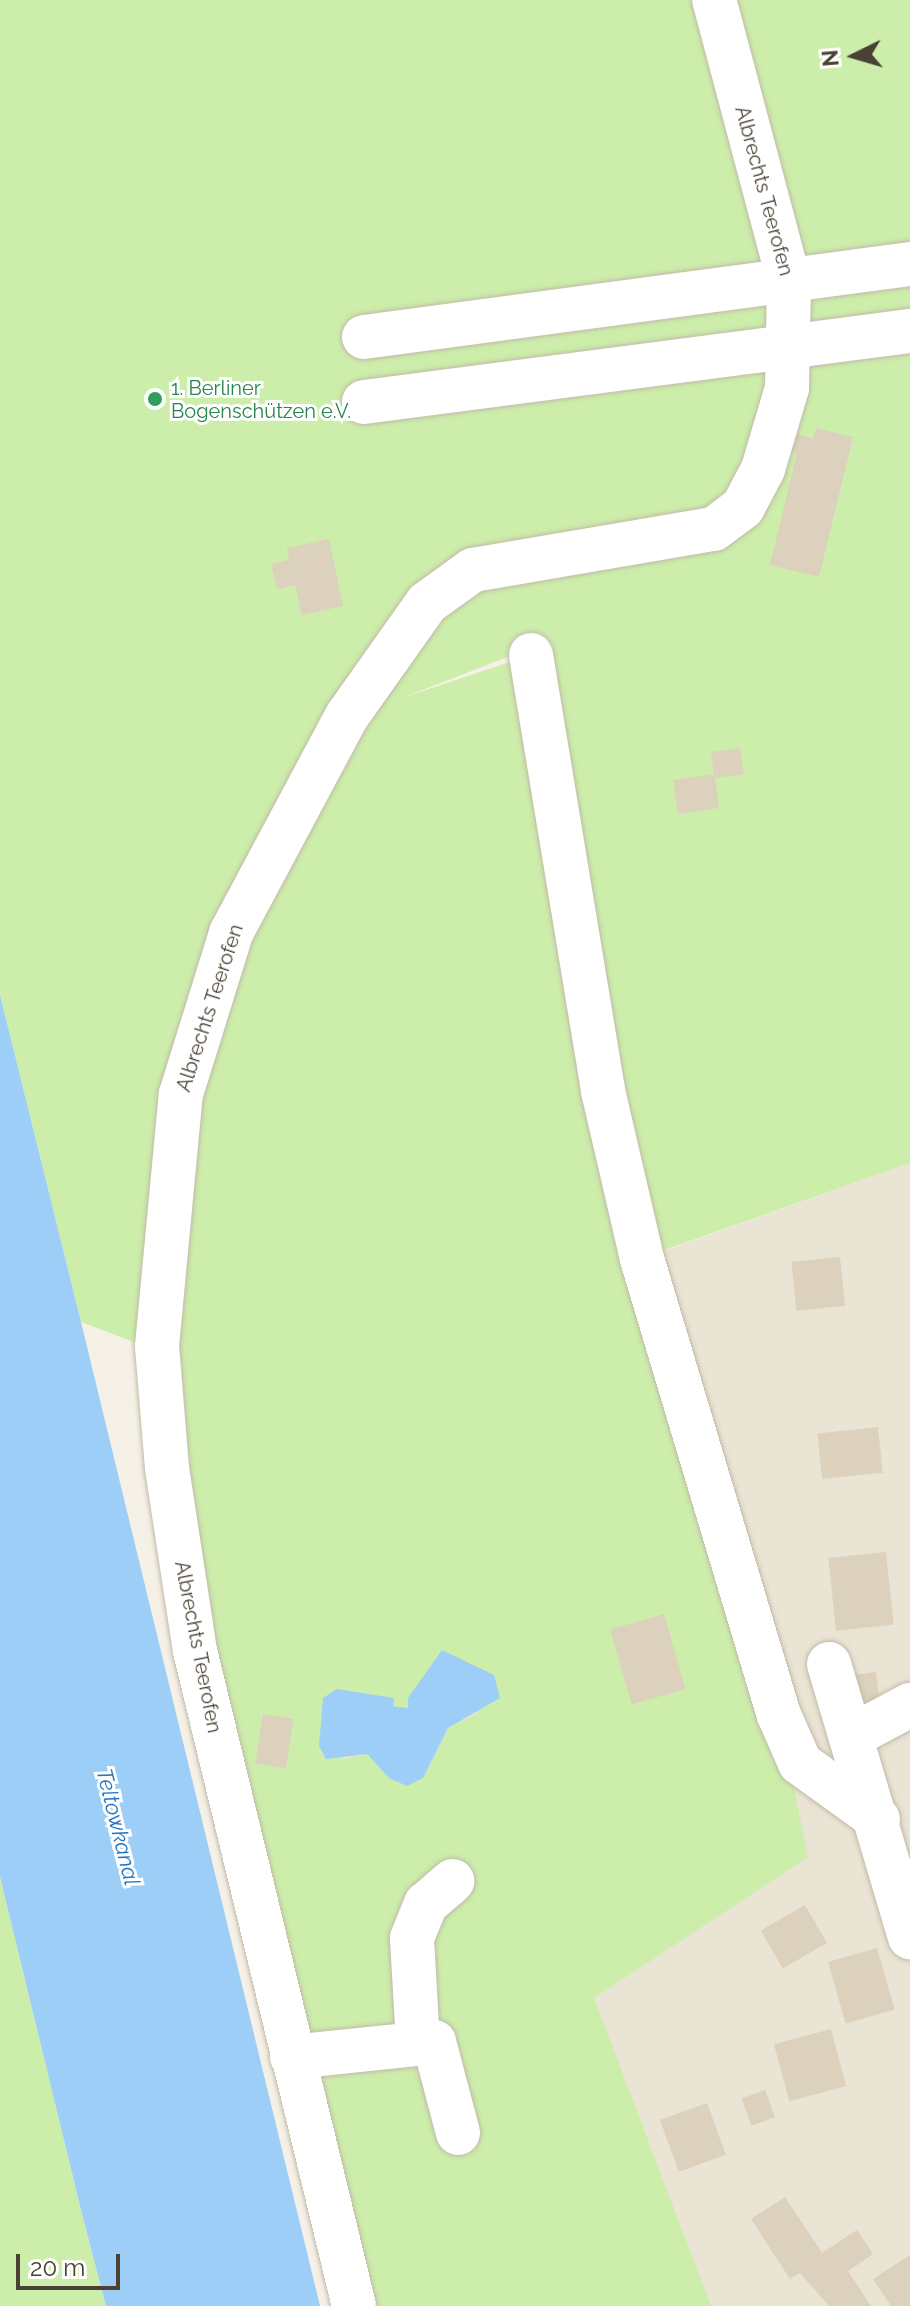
<!DOCTYPE html>
<html>
<head>
<meta charset="utf-8">
<style>
  body { margin:0 }
  #map { position:relative; width:910px; height:2306px; overflow:hidden; background:#f5f1e6; font-family:Raleway,sans-serif }
  div>[style] { position:absolute }
  [style*='--x'] { left:calc(var(--x)*1px); top:calc(var(--y)*1px); width:calc(var(--w)*1px); rotate:calc(var(--a)*1deg) }
  .residential>* { inset:0; background:#eae4d4 }
  .green>* { inset:0; background:#cea }
  .water>* { inset:0; background:#9ccef8 }
  .building>* { inset:0; background:#dbd1bd; transform-origin:0 0 }
  .roads { filter:drop-shadow(0 0 2px #c2baa8) drop-shadow(0 0 2px #c2baa8) }
  .minor>* { height:44px; margin:-22px; padding:0 22px; transform-origin:22px; border-radius:22px; background:#fff }
  .dots>* { width:22px; height:22px; translate:-50% -50%; box-sizing:border-box; border:4px solid #fff; border-radius:50% }
  span { translate:-50% -50%; white-space:nowrap; text-align:center; line-height:1.15; -webkit-text-stroke:6px #fff; paint-order:stroke }
  .street-label { font-size:20px; color:#494234 }
  .leisure-label { font-size:20px; color:#27864d }
  .left { translate:0 -50%; text-align:left }
  .water-label { font-size:22px; color:#2175c1; font-style:italic }
  .north { position:absolute; left:814px; top:16px; width:80px; height:80px; -webkit-text-stroke:6px #fff; paint-order:stroke; rotate:265deg; font-size:22px; font-weight:700; line-height:32px; text-align:center; color:#494234 }
  .north::after { content:''; display:block; margin:auto; width:28px; height:36px; background:#494234; clip-path:polygon(50% 0,100% 100%,50% 72%,0 100%) }
  .scale { position:absolute; left:16px; top:2254px; width:104px; height:36px; box-sizing:border-box; border:4px solid #494234; border-top:0; padding-left:10px; font-size:24px; line-height:28px; white-space:nowrap; color:#494234; -webkit-text-stroke:6px #fff; paint-order:stroke }
</style>
</head>
<body>
<div id="map">
  <div class="residential">
    <i style="clip-path:polygon(910px 1163px,910px 2306px,371px 2306px,229px 1702px,642px 1259px)"></i>
  </div>
  <div class="green">
    <i style="clip-path:polygon(evenodd,0 0,910px 0,910px 1163px,659px 1252px,536px 646px,402px 698px,531px 655px,603px 1091px,779px 1715px,808px 1857px,594px 1998px,711px 2306px,371px 2306px,207px 1623px,196px 1552px,181px 1360px,81px 1322px,0 995px,0 0,442px 1650px,478px 1713px,448px 1728px,423px 1778px,389px 1778px,367px 1754px,344px 1759px,323px 1699px,337px 1689px,393px 1698px,393px 1706px,409px 1708px,442px 1650px)"></i>
    <i style="clip-path:polygon(0 1877px,81px 2210px,106px 2306px,0 2306px)"></i>
  </div>
  <div class="water">
    <i style="clip-path:polygon(0 995px,81px 1322px,320px 2306px,106px 2306px,81px 2210px,0 1877px)"></i>
    <i style="clip-path:polygon(442px 1650px,494px 1675px,500px 1698px,448px 1728px,423px 1778px,407px 1786px,389px 1778px,367px 1754px,326px 1759px,319px 1746px,323px 1698px,337px 1689px,394px 1698px,393px 1706px,408px 1708px,408px 1698px)"></i>
  </div>
  <div class="building">
    <i style="clip-path:polygon(816px 428px,853px 437px,819px 577px,770px 565px,797px 453px,792px 452px,797px 434px,813px 439px)"></i>
    <i style="clip-path:polygon(329px 539px,343px 606px,302px 615px,295px 585px,277px 589px,271px 564px,289px 560px,287px 548px)"></i>
    <i style="clip-path:polygon(740px 748px,744px 774px,715px 778px,719px 808px,678px 814px,673px 780px,714px 774px,711px 752px)"></i>
    <i style="left:840px;top:1257px;width:49px;height:49px;rotate:84deg"></i>
    <i style="left:878px;top:1427px;width:46px;height:61px;rotate:84deg"></i>
    <i style="left:886px;top:1552px;width:73px;height:58px;rotate:84deg"></i>
    <i style="left:664px;top:1614px;width:78px;height:56px;rotate:74deg"></i>
    <i style="left:876px;top:1672px;width:32px;height:30px;rotate:83deg"></i>
    <i style="left:263px;top:1714px;width:31px;height:50px;rotate:9deg"></i>
    <i style="left:805px;top:1905px;width:44px;height:51px;rotate:60deg"></i>
    <i style="left:877px;top:1948px;width:64px;height:51px;rotate:74deg"></i>
    <i style="left:831px;top:2029px;width:59px;height:59px;rotate:75deg"></i>
    <i style="left:765px;top:2090px;width:29px;height:25px;rotate:70deg"></i>
    <i style="left:707px;top:2103px;width:55px;height:50px;rotate:70deg"></i>
    <i style="clip-path:polygon(785px 2197px,822px 2253px,857px 2230px,873px 2254px,848px 2271px,871px 2306px,829px 2306px,800px 2273px,790px 2279px,751px 2219px)"></i>
    <i style="clip-path:polygon(910px 2255px,910px 2306px,891px 2306px,873px 2279px)"></i>
  </div>
  <div class="roads">
    <div class="minor">
      <i style="--x:364;--y:337;--w:551;--a:-7.62"></i>
      <i style="--x:364;--y:402;--w:551;--a:-7.41"></i>
      <i style="--x:531;--y:655;--w:442;--a:80.6"></i>
      <i style="--x:603;--y:1091;--w:172;--a:76.9"></i>
      <i style="--x:642;--y:1259;--w:476;--a:73.3"></i>
      <i style="--x:779;--y:1715;--w:52;--a:66.4"></i>
      <i style="--x:800;--y:1763;--w:96;--a:35.7"></i>
      <i style="--x:829;--y:1664;--w:285;--a:73.5"></i>
      <i style="--x:852;--y:1736;--w:66;--a:-28.1"></i>
      <i style="--x:418;--y:2043;--w:105;--a:-93.3"></i>
      <i style="--x:412;--y:1938;--w:37;--a:-68"></i>
      <i style="--x:426;--y:1904;--w:35;--a:-41"></i>
      <i style="--x:292;--y:2057;--w:143;--a:-6"></i>
      <i style="--x:434;--y:2042;--w:94;--a:75.2"></i>
      <i style="--x:354;--y:2306;--w:674;--a:-103.64"></i>
      <i style="--x:195;--y:1651;--w:185;--a:-98.7"></i>
      <i style="--x:167;--y:1468;--w:122;--a:-94.7"></i>
      <i style="--x:157;--y:1346;--w:253;--a:-84.6"></i>
      <i style="--x:181;--y:1094;--w:169;--a:-72.7"></i>
      <i style="--x:231;--y:933;--w:246;--a:-61.9"></i>
      <i style="--x:347;--y:716;--w:138;--a:-54.7"></i>
      <i style="--x:427;--y:603;--w:57;--a:-35.7"></i>
      <i style="--x:473;--y:570;--w:244;--a:-9.7"></i>
      <i style="--x:714;--y:529;--w:36;--a:-37"></i>
      <i style="--x:743;--y:507;--w:43;--a:-62.2"></i>
      <i style="--x:763;--y:469;--w:84;--a:-73.5"></i>
      <i style="--x:787;--y:388;--w:107;--a:-88.9"></i>
      <i style="--x:789;--y:281;--w:291;--a:-104.9"></i>
    </div>
  </div>
  <div class="dots">
    <i style="left:155px;top:399px;background:#2e9e5b"></i>
  </div>
  <div class="street-label">
    <span style="left:764px;top:191px;rotate:75deg">Albrechts Teerofen</span>
    <span style="left:210px;top:1008px;rotate:-72deg">Albrechts Teerofen</span>
    <span style="left:198px;top:1647px;rotate:79deg">Albrechts Teerofen</span>
  </div>
  <div class="leisure-label">
    <span class="left" style="left:171px;top:400px">1. Berliner<br>Bogenschützen e.V.</span>
  </div>
  <div class="water-label">
    <span style="left:118px;top:1827px;rotate:76deg">Teltowkanal</span>
  </div>
  <div class="north">N</div>
  <div class="scale">20 m</div>
</div>
</body>
</html>
